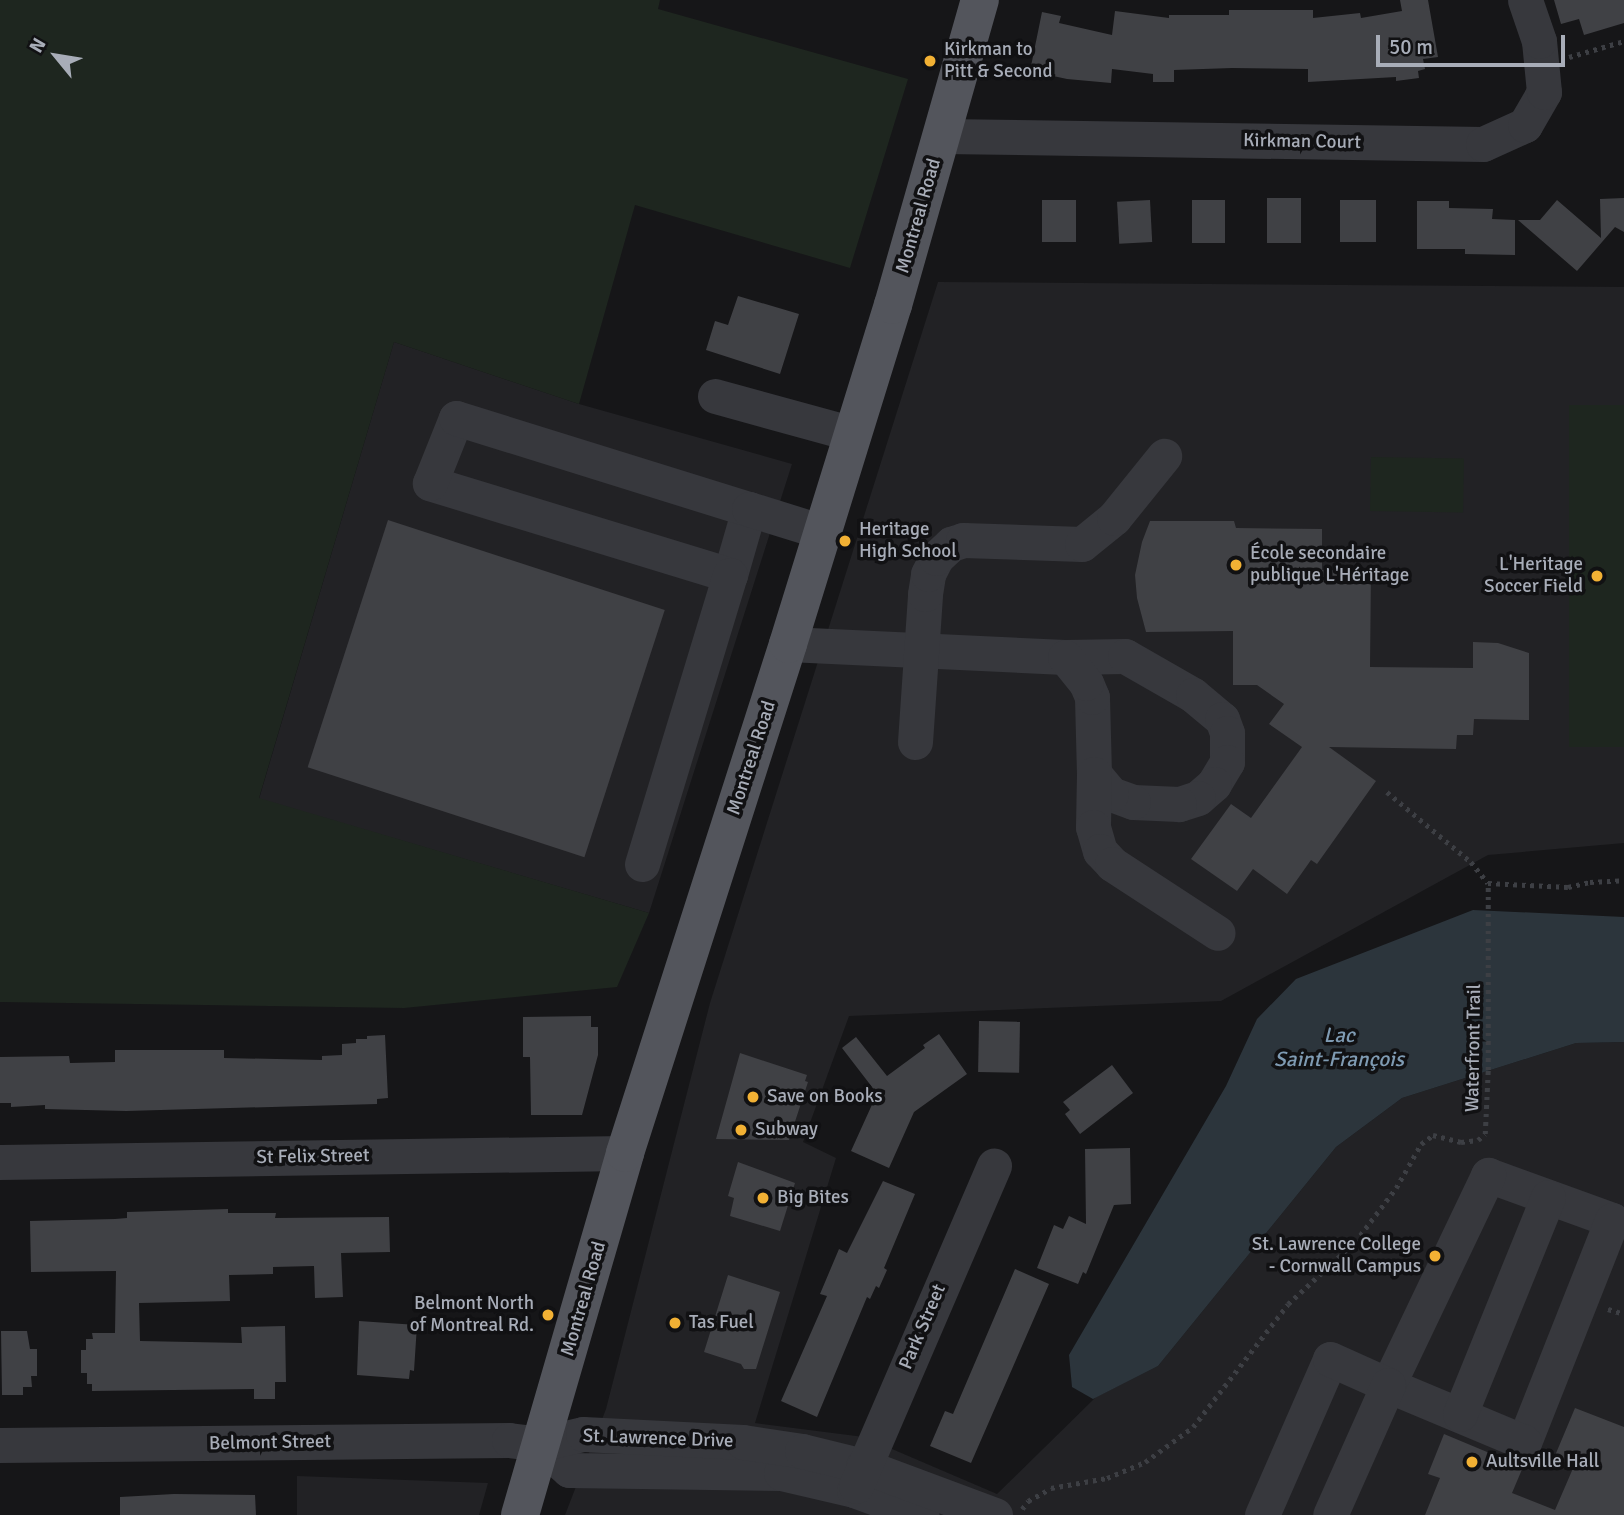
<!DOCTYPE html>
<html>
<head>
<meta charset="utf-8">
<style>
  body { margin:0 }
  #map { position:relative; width:1624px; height:1515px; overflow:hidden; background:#161618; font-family:Signika,sans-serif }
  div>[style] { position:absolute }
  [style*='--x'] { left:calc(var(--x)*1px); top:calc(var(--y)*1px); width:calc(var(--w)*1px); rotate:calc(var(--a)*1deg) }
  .built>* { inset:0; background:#222225 }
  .green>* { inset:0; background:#1e261f; transform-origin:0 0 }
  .water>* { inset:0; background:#2c353c }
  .building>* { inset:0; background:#404145; transform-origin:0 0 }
  .path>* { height:4.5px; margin-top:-2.25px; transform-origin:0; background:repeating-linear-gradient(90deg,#3d3f44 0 3.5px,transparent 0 8.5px) }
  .minor>* { height:35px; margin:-17.5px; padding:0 17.5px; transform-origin:17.5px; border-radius:17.5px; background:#37383d }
  .major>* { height:38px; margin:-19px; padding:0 19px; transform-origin:19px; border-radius:19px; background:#53555c }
  .dots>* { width:19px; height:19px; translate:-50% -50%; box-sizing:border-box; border:4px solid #111113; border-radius:50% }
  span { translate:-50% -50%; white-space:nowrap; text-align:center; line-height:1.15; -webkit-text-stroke:7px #111113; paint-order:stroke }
  .poi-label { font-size:19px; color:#a8adb8 }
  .left { translate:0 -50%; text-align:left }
  .right { translate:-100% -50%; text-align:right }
  .street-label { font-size:19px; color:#a8adb8 }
  .water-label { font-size:21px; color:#7f9bb3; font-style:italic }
  .north { position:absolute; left:21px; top:21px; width:70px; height:70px; -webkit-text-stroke:5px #111113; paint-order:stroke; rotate:300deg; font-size:19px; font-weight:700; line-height:28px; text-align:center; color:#a8adb8 }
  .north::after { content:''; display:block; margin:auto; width:24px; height:32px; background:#a8adb8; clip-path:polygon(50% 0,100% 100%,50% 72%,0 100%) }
  .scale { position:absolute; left:1376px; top:35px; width:189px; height:32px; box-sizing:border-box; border:4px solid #a8adb8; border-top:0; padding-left:9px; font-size:21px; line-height:24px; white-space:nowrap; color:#a8adb8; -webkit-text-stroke:5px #111113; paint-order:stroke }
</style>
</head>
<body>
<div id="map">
  <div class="built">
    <i style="clip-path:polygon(938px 282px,1624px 287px,1624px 843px,1488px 855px,1221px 1001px,849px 1016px,803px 1142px,836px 1158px,755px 1423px,864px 1437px,997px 1494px,1096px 1397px,1158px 1366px,1336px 1147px,1402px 1098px,1576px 1043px,1624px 1042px,1624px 1515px,565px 1515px,606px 1409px,710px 1003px)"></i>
    <i style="clip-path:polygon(394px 342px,579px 404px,792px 464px,649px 913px,259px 799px)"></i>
    <i style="clip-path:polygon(297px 1476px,488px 1483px,479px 1515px,297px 1515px)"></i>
  </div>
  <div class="green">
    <i style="clip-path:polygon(0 0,660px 0,658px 9px,908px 79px,850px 268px,635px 205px,579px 404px,394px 342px,259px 798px,649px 913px,617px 987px,404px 1008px,0 1002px)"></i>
    <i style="left:1569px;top:405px;width:55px;height:342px"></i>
    <i style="left:1371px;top:457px;width:93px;height:54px;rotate:1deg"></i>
  </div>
  <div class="water">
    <i style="clip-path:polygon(1473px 910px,1624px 917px,1624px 1042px,1576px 1043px,1402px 1098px,1336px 1147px,1158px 1366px,1093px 1399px,1072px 1387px,1069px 1355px,1226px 1086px,1257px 1019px,1296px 979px)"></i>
  </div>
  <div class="building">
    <i style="clip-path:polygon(1400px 0,1428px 0,1438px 57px,1423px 59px,1425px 69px,1418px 71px,1419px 78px,1396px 81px,1396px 77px,1308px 82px,1308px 69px,1232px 68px,1174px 70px,1174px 82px,1153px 82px,1153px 74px,1112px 69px,1111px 83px,1067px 79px,1030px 71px,1042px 12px,1061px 16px,1059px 23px,1112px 35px,1115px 11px,1169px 18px,1169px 15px,1229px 15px,1229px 10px,1313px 10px,1313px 18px,1360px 13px,1361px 18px,1402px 11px)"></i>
    <i style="clip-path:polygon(1554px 0,1624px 0,1624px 23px,1584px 35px,1579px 19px,1561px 24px)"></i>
    <i style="left:1267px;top:198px;width:34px;height:45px"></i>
    <i style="clip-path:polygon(1624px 198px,1624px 232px,1615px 227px,1577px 271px,1518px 220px,1540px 220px,1557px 200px,1601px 238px,1600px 199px)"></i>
    <i style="left:1076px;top:200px;width:42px;height:34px;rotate:90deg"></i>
    <i style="left:1150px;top:200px;width:42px;height:33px;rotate:87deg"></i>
    <i style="left:1192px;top:200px;width:33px;height:43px"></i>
    <i style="left:1340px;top:200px;width:36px;height:42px"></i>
    <i style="clip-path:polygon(1417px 201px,1449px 201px,1449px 208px,1493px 209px,1492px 219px,1515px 220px,1515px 255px,1465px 254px,1465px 249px,1417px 249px)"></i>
    <i style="clip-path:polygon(738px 296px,799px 314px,780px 374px,706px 350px,715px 321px,728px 325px)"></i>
    <i style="left:388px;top:520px;width:291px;height:260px;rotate:18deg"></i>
    <i style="clip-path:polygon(1150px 521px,1234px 521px,1236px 528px,1322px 529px,1322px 570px,1371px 570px,1370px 667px,1473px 668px,1473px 642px,1498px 643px,1529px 653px,1529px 720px,1474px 719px,1473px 735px,1457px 735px,1456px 749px,1329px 747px,1376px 781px,1317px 864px,1311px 860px,1287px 894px,1253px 869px,1237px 891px,1191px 859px,1231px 804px,1251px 818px,1302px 747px,1269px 724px,1284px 704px,1257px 685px,1233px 685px,1233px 631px,1146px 632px,1137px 598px,1135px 575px,1142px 542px)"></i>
    <i style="clip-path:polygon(591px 1016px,591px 1027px,598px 1027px,598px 1055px,582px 1115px,531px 1115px,530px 1057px,523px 1057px,523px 1017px)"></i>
    <i style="left:979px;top:1021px;width:41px;height:51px;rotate:1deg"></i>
    <i style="clip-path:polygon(939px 1034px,967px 1074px,914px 1112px,889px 1168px,851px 1151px,875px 1098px,882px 1100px,842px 1048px,856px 1037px,887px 1076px,925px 1048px,923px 1045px)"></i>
    <i style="clip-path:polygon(385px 1035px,388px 1098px,377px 1099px,377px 1104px,126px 1111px,45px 1109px,45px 1105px,11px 1107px,11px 1103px,0 1103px,0 1057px,69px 1056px,70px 1063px,115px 1062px,115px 1050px,224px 1050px,224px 1058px,322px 1060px,322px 1056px,342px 1055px,342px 1044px,356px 1043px,356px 1039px,367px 1039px,367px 1036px)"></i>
    <i style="clip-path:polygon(740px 1053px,807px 1075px,805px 1081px,808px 1082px,789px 1140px,716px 1139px)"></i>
    <i style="clip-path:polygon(1112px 1065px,1133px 1093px,1080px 1134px,1065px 1114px,1070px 1110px,1063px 1102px)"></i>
    <i style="clip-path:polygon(1130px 1148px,1131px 1204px,1114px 1205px,1086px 1274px,1083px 1272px,1078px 1284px,1037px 1268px,1054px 1225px,1063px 1229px,1069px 1216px,1086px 1224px,1085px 1149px)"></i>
    <i style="clip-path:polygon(738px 1162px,795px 1183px,780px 1231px,730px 1216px,734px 1198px,728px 1196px)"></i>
    <i style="clip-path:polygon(883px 1181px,915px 1194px,884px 1268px,887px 1270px,879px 1288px,876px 1286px,870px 1299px,867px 1297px,817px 1417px,781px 1401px,827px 1296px,820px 1294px,839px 1249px,847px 1253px)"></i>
    <i style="clip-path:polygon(228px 1209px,228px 1213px,276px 1213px,275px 1218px,389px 1217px,390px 1252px,341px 1253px,343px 1297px,315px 1298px,314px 1266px,273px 1267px,273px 1274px,229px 1275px,230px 1301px,139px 1303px,140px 1341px,242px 1343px,241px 1327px,285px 1326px,286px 1382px,275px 1382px,275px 1399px,254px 1399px,254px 1389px,92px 1391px,92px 1384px,87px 1384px,87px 1373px,81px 1373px,81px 1350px,86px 1350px,86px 1339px,93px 1339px,92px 1333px,115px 1333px,116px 1271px,31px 1272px,30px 1221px,115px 1219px,127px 1218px,127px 1212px)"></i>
    <i style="clip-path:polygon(1015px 1269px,1049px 1284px,971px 1463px,930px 1446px,945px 1411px,953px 1414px)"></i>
    <i style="clip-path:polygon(728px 1275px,780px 1292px,756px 1369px,744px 1369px,741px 1364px,704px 1352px)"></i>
    <i style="clip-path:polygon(359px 1321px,417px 1325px,414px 1371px,410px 1370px,409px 1379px,357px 1375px)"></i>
    <i style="clip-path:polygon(1px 1331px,27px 1331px,30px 1349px,37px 1349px,37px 1376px,31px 1376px,32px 1387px,23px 1387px,23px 1395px,2px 1395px)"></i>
    <i style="clip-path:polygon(1575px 1408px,1624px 1427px,1624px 1515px,1425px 1515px,1440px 1478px,1428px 1474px,1444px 1434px,1523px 1467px,1512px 1493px,1555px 1510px,1574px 1466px,1554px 1458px)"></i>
    <i style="clip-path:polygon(174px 1494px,255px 1495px,256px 1515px,120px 1515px,120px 1497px)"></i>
  </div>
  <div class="path">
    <i style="--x:1569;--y:57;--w:57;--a:-16.2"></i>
    <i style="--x:1387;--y:792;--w:109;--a:39.8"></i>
    <i style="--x:1471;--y:862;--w:27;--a:51"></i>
    <i style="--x:1488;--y:883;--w:80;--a:2.9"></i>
    <i style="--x:1568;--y:887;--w:23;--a:-13"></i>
    <i style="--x:1590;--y:882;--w:34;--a:-3"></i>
    <i style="--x:1608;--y:1309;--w:17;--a:17"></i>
    <i style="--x:1022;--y:1509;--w:10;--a:-53"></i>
    <i style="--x:1028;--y:1501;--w:26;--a:-29"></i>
    <i style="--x:1051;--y:1488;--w:57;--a:-10.1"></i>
    <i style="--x:1107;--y:1478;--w:41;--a:-22.8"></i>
    <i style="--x:1145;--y:1462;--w:59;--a:-36.1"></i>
    <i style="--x:1193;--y:1427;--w:155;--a:-52.3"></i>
    <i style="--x:1288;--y:1304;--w:91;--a:-42.8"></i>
    <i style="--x:1355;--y:1242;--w:68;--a:-52.8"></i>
    <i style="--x:1396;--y:1188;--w:51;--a:-60.4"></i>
    <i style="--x:1421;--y:1144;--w:15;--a:-37"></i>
    <i style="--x:1433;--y:1135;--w:29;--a:14"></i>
    <i style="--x:1461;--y:1142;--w:17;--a:-7"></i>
    <i style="--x:1478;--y:1140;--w:9;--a:-41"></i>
    <i style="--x:1485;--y:1134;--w:64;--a:-87.3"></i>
    <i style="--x:1488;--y:1070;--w:187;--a:-90"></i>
  </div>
  <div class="minor">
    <i style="--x:943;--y:136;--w:540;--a:0.85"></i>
    <i style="--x:1483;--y:144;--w:46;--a:-24.3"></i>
    <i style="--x:1525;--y:125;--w:38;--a:-60"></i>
    <i style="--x:1544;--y:92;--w:51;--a:-95.6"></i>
    <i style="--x:1539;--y:41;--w:43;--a:-108.9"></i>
    <i style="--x:715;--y:396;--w:143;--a:15.4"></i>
    <i style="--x:749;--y:509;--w:69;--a:106.1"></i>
    <i style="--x:730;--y:575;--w:314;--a:-163"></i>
    <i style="--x:430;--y:483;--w:70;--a:-68.2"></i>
    <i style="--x:456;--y:418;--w:307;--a:17.3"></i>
    <i style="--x:749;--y:509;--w:77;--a:17.3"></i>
    <i style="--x:788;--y:644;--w:277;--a:2.7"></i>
    <i style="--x:1065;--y:657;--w:60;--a:-1"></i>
    <i style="--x:1125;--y:656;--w:78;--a:29.8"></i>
    <i style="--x:1193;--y:695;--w:38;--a:40"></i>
    <i style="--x:1222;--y:719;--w:15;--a:70"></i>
    <i style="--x:1227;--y:733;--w:29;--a:90"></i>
    <i style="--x:1227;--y:762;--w:26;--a:121"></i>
    <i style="--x:1214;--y:784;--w:21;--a:139"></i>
    <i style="--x:1198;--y:798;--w:20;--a:162"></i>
    <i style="--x:1179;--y:804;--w:46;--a:-177.5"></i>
    <i style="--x:1133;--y:802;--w:23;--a:-160"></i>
    <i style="--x:1111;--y:794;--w:26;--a:-130"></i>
    <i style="--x:1094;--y:774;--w:77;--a:-91.5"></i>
    <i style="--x:1092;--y:697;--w:15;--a:-113"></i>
    <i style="--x:1086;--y:683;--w:33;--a:-129"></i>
    <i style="--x:915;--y:742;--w:148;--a:-86.1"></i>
    <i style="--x:925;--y:594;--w:20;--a:-81"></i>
    <i style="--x:928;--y:574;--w:18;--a:-63"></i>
    <i style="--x:936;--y:558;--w:21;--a:-43"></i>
    <i style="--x:951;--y:544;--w:13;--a:-18"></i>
    <i style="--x:963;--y:540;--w:119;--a:1.9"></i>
    <i style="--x:1082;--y:544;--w:41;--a:-39.1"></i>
    <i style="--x:1114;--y:518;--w:80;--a:-51.1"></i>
    <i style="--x:1094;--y:774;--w:53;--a:91.1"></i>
    <i style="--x:1093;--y:827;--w:25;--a:74"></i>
    <i style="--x:1100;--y:851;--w:18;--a:47"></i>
    <i style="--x:1112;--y:864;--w:126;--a:33.1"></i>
    <i style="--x:642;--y:864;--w:302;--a:-73.1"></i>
    <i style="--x:0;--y:1162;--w:625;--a:-0.83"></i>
    <i style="--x:1488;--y:1175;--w:132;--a:19.9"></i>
    <i style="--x:1612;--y:1220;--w:239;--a:111.6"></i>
    <i style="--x:1524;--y:1442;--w:147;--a:-157.3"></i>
    <i style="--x:1388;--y:1385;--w:233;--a:-64.5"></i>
    <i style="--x:1460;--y:1414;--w:234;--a:-67.9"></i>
    <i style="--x:540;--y:1444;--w:39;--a:42"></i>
    <i style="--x:569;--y:1470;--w:212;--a:0.8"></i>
    <i style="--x:781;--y:1473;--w:75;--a:13.1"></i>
    <i style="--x:854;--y:1490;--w:72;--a:20.2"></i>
    <i style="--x:0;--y:1445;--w:509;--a:-0.56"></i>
    <i style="--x:509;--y:1440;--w:31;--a:7"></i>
    <i style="--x:540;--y:1444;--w:44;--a:-13.1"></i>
    <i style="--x:583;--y:1434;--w:160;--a:2.9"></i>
    <i style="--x:743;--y:1442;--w:60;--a:8.7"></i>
    <i style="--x:802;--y:1451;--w:63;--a:13.8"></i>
    <i style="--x:863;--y:1466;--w:141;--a:20.4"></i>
    <i style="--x:856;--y:1486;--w:349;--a:-66.7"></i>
    <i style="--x:1262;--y:1515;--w:170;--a:-66.4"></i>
    <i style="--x:1330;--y:1359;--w:64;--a:24.1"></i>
    <i style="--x:1388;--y:1385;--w:142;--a:114"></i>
  </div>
  <div class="major">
    <i style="--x:520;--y:1515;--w:377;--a:-73.8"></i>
    <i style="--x:625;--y:1153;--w:534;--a:-72.24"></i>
    <i style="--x:788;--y:644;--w:355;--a:-72.8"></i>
    <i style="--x:893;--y:305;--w:317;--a:-74.1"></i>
  </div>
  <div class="dots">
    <i style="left:930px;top:61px;background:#f2b134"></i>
    <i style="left:845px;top:541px;background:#f2b134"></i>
    <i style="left:1236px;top:565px;background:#f2b134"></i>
    <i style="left:1597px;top:576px;background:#f2b134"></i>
    <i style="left:753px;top:1097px;background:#f2b134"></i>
    <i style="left:741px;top:1130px;background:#f2b134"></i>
    <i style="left:763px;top:1198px;background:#f2b134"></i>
    <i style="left:1435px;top:1256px;background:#f2b134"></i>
    <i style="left:548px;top:1315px;background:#f2b134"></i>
    <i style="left:675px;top:1323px;background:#f2b134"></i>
    <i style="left:1472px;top:1462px;background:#f2b134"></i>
  </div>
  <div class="poi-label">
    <span class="left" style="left:944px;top:61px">Kirkman to<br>Pitt &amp; Second</span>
    <span class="left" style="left:859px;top:541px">Heritage<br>High School</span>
    <span class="left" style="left:1250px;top:565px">École secondaire<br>publique L'Héritage</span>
    <span class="right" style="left:1583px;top:576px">L'Heritage<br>Soccer Field</span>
    <span class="left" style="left:767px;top:1097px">Save on Books</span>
    <span class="left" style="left:755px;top:1130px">Subway</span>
    <span class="left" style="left:777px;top:1198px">Big Bites</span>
    <span class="right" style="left:1421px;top:1256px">St. Lawrence College<br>- Cornwall Campus</span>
    <span class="right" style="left:534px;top:1315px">Belmont North<br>of Montreal Rd.</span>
    <span class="left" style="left:689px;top:1323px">Tas Fuel</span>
    <span class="left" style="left:1486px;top:1462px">Aultsville Hall</span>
  </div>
  <div class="street-label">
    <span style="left:1302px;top:142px;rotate:1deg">Kirkman Court</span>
    <span style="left:919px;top:216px;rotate:-74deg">Montreal Road</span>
    <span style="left:752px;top:758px;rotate:-72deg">Montreal Road</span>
    <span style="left:1474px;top:1048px;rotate:-89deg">Waterfront Trail</span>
    <span style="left:313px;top:1157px;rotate:-1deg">St Felix Street</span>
    <span style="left:584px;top:1299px;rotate:-74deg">Montreal Road</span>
    <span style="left:923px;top:1327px;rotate:-67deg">Park Street</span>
    <span style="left:658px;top:1439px;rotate:2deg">St. Lawrence Drive</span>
    <span style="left:270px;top:1443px;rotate:-1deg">Belmont Street</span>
  </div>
  <div class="water-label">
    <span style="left:1339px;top:1047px">Lac<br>Saint-François</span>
  </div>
  <div class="north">N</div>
  <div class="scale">50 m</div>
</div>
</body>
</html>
